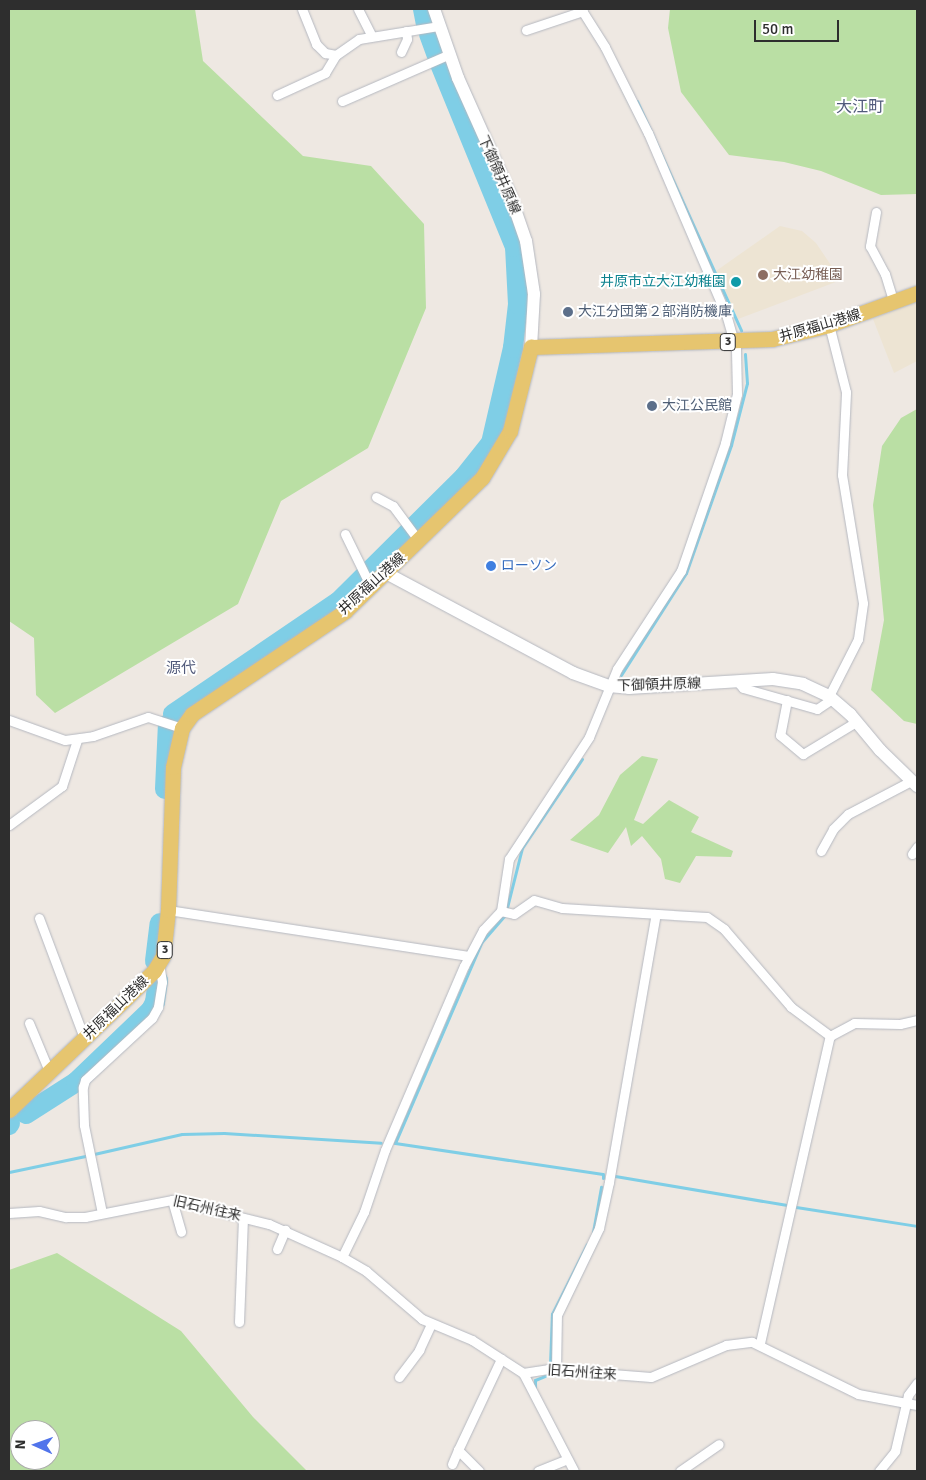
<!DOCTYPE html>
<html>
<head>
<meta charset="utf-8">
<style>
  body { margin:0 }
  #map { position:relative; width:926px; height:1480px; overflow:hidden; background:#eee8e2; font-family:Signika,"Noto Sans JP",sans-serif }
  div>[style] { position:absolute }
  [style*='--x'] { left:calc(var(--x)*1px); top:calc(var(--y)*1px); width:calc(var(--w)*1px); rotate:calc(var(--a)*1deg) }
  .education>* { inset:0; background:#ede4d3 }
  .green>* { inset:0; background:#badfa4 }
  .stream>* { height:3px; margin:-1.5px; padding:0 1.5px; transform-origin:1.5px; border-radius:1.5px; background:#7fcee6 }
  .river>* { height:20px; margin:-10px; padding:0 10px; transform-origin:10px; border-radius:10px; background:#7fcee6 }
  .roads { filter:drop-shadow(0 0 1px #b5b8c0) drop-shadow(0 0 1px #b5b8c0) }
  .street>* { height:9px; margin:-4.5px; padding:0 4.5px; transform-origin:4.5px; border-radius:4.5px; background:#fff }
  .secondary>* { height:12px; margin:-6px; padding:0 6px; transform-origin:6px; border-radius:6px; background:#fff }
  .primary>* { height:15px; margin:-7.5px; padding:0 7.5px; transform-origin:7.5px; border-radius:7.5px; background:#e6c56f }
  .dots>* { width:14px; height:14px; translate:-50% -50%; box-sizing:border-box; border:2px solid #fff; border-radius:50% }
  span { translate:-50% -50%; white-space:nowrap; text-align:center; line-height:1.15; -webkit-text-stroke:4px #fff; paint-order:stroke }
  .shield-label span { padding:1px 4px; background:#fff; border:1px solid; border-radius:4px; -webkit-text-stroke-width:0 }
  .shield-label { font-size:12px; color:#2e2e2e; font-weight:700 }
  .street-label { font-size:14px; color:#2e2e2e }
  .education-label { font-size:14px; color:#785e54 }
  .left { translate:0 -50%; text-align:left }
  .culture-label { font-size:14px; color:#0d838f }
  .right { translate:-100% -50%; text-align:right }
  .service-label { font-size:14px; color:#4e5e75 }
  .shop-label { font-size:14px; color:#366cbe }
  .neighbourhood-label { font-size:15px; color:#515a7b }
  .quarter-label { font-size:16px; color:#515a7b }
  .frame { position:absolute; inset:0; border:10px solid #2e2e2e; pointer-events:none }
  .north { position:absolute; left:10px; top:1420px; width:50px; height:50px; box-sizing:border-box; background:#fff; border:1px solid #ababab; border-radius:50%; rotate:272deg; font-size:14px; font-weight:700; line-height:20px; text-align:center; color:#2e2e2e }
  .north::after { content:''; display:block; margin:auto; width:18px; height:22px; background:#5174eb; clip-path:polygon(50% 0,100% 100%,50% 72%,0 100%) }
  .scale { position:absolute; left:754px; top:20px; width:85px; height:22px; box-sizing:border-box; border:2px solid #2e2e2e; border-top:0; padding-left:6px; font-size:15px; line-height:18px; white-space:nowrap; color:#2e2e2e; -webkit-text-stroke:4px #fff; paint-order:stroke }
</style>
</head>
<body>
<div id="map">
  <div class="education">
    <i style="clip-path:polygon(780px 226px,802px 231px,816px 243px,841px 280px,738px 319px,716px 271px)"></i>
    <i style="clip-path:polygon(917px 300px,917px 361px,894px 373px,873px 319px)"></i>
  </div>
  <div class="green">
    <i style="clip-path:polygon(9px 9px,195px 9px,203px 61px,303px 156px,371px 166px,424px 224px,426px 308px,368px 448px,281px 501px,238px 604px,55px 713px,36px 695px,34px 638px,9px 621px)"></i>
    <i style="clip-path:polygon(670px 9px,917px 9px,917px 194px,881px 195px,821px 171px,784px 162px,729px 155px,681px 92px,668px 28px)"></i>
    <i style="clip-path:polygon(917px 409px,917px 724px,904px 721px,871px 690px,884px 620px,873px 505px,882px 446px,901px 418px)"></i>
    <i style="clip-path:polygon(642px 756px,658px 759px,634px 820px,643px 824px,669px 800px,699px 817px,691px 832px,733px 851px,731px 857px,696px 856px,680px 883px,665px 879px,661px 859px,642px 836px,631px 846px,626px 827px,608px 853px,570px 840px,599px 815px,620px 775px)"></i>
    <i style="clip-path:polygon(evenodd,57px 1253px,181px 1331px,253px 1417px,307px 1471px,9px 1471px,9px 1270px,57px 1253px,20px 1430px,50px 1430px,50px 1460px,20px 1460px,20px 1430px)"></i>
  </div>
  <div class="stream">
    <i style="--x:637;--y:101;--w:252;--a:65.6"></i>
    <i style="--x:621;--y:675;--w:121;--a:-57.5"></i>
    <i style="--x:686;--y:573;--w:136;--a:-70.6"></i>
    <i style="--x:731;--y:445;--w:64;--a:-75.5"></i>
    <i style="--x:747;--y:383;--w:29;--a:-94"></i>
    <i style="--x:582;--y:759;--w:107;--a:124"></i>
    <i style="--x:522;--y:848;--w:69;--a:104.2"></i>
    <i style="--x:505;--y:915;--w:35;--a:131"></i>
    <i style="--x:482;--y:941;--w:220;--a:113.3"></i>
    <i style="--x:395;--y:1143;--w:210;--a:8.5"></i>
    <i style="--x:603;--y:1174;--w:4;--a:90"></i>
    <i style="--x:94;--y:1154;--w:90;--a:-12.8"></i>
    <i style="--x:182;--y:1134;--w:42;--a:-1.4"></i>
    <i style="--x:224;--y:1133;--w:157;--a:3.6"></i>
    <i style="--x:9;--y:1172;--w:78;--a:-11.9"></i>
    <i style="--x:615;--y:1176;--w:173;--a:9.6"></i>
    <i style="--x:796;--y:1207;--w:122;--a:8.9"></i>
    <i style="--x:593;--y:1232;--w:46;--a:-79.9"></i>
    <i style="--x:550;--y:1365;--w:51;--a:-87.8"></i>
    <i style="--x:552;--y:1314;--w:78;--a:-63.4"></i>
    <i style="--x:535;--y:1387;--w:7;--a:-90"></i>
    <i style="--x:535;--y:1380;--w:11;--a:-22"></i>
  </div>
  <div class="river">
    <i style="--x:423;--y:9;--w:15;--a:79"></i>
    <i style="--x:429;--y:34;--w:23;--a:70"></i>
    <i style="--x:173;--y:714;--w:199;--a:-34.2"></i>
    <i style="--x:338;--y:602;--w:177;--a:-44.8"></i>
    <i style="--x:464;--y:477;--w:43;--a:-51.5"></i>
    <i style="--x:491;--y:443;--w:98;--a:-77"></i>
    <i style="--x:513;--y:348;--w:44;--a:-83.5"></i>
    <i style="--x:518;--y:304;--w:57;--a:-93"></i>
    <i style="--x:515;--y:247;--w:198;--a:-112.3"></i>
    <i style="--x:165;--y:789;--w:65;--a:-87.4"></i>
    <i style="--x:155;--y:961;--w:38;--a:-83"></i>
    <i style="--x:26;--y:1114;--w:59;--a:-32.6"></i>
    <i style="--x:76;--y:1082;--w:104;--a:-43.8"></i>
    <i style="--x:151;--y:1010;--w:9;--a:-63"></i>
    <i style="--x:155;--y:1002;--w:22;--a:-82"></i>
    <i style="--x:9;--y:1125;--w:2;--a:-63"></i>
  </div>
  <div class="roads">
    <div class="street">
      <i style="--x:302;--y:9;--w:38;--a:68"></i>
      <i style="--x:316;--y:44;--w:13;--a:45"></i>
      <i style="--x:325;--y:53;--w:11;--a:10"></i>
      <i style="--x:358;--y:9;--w:30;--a:63"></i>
      <i style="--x:526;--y:30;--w:60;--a:-18.4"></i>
      <i style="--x:401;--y:52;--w:14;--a:-65"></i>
      <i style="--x:407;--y:39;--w:8;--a:-97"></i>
      <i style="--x:277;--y:95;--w:53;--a:-24.6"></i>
      <i style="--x:325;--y:73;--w:21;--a:-59"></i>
      <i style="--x:336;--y:55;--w:28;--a:-35"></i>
      <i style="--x:359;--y:39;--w:80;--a:-9.3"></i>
      <i style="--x:342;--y:101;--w:116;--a:-23.5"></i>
      <i style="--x:876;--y:212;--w:35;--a:100"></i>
      <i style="--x:870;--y:246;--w:32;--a:62"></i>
      <i style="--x:885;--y:274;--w:30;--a:73"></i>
      <i style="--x:376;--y:497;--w:19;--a:28"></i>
      <i style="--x:393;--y:506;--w:44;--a:53.4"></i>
      <i style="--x:345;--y:534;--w:59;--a:63.9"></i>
      <i style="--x:737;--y:681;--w:9;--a:49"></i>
      <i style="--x:743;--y:688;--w:77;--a:15.8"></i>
      <i style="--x:817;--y:709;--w:18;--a:-34"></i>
      <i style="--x:829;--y:696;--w:64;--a:-63"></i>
      <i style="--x:858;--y:639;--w:36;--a:-82"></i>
      <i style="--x:863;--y:603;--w:130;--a:-99.3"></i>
      <i style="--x:842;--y:475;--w:83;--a:-87.2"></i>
      <i style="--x:846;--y:392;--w:69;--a:-104.2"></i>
      <i style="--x:787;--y:700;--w:36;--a:101"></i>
      <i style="--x:780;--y:735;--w:30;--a:40"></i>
      <i style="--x:803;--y:754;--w:62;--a:-31.1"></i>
      <i style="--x:9;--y:720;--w:59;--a:19.7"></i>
      <i style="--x:65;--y:740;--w:28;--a:-8"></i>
      <i style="--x:93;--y:736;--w:58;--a:-19.1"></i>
      <i style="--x:148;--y:717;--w:36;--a:18"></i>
      <i style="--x:9;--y:825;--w:66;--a:-36.3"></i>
      <i style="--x:62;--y:786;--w:48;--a:-71.9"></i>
      <i style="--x:821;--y:851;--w:25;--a:-61"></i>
      <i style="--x:833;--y:829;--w:21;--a:-45"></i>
      <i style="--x:848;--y:814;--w:69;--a:-27.7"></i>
      <i style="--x:912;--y:854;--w:9;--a:-54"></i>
      <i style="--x:168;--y:910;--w:304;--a:8.7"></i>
      <i style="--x:501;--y:911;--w:13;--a:13"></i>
      <i style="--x:514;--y:914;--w:24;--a:-35"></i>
      <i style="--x:534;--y:900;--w:29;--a:16"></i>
      <i style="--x:562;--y:908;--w:145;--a:3.6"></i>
      <i style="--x:707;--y:917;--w:21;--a:35"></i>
      <i style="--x:724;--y:929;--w:103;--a:49.3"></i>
      <i style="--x:791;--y:1007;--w:49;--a:36.6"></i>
      <i style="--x:39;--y:918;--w:128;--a:69.4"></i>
      <i style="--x:29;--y:1023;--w:52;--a:67.4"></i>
      <i style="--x:172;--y:1200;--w:33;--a:74"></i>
      <i style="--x:9;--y:1213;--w:30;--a:-4"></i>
      <i style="--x:39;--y:1211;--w:28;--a:13"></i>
      <i style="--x:66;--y:1217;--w:19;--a:0"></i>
      <i style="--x:85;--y:1217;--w:89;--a:-11.1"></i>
      <i style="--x:172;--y:1200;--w:100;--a:13.9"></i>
      <i style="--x:269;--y:1224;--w:80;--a:24.3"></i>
      <i style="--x:342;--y:1257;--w:28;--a:30"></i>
      <i style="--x:366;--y:1271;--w:74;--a:40.6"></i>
      <i style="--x:422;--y:1319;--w:54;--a:22.8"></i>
      <i style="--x:472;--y:1340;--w:61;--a:32.9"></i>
      <i style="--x:523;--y:1373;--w:25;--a:-9"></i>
      <i style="--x:548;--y:1369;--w:103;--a:4.4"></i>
      <i style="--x:651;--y:1377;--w:82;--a:-23.1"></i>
      <i style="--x:726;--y:1345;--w:26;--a:-7"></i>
      <i style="--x:752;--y:1342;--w:118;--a:26.1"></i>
      <i style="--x:858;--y:1394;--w:60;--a:10.6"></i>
      <i style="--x:102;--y:1213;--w:90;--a:-101.6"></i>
      <i style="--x:84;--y:1125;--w:38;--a:-92"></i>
      <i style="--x:83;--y:1087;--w:7;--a:-74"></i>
      <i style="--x:85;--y:1080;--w:91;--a:-42.8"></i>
      <i style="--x:152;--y:1018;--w:13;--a:-61"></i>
      <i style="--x:158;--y:1007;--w:25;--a:-81"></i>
      <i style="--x:162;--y:982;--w:18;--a:-99"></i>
      <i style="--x:277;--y:1249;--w:21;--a:-67"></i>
      <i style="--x:342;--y:1257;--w:50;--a:-63.9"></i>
      <i style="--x:364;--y:1212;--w:65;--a:-71.3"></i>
      <i style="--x:385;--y:1150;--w:200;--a:-66.8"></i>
      <i style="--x:464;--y:966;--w:41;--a:-62.2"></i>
      <i style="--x:483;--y:930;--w:26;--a:-47"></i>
      <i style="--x:501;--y:911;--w:53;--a:-81.3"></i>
      <i style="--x:509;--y:859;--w:146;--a:-56.7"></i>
      <i style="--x:589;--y:737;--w:74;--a:-67.6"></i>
      <i style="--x:617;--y:669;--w:117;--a:-56.9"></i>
      <i style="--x:681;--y:571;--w:135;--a:-71"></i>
      <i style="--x:725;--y:443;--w:50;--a:-76.2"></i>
      <i style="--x:737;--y:394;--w:45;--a:-91.3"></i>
      <i style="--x:736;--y:349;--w:33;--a:-106"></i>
      <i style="--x:727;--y:317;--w:200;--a:-113.2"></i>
      <i style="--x:648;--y:133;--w:96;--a:-116.6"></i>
      <i style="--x:605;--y:47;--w:45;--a:-122.3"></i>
      <i style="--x:239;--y:1322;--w:104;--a:-87.8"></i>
      <i style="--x:760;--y:1343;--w:315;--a:-77.2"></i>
      <i style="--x:830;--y:1036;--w:27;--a:-28"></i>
      <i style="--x:854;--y:1023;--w:46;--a:1.2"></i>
      <i style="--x:900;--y:1024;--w:17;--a:-13"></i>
      <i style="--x:556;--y:1370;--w:55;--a:-89"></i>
      <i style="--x:557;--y:1315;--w:97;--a:-64.2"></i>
      <i style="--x:599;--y:1228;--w:47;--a:-77.7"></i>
      <i style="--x:609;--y:1182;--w:272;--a:-80.1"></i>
      <i style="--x:523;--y:1373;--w:110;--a:62.5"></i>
      <i style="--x:399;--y:1377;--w:34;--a:-53"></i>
      <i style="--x:419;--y:1350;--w:29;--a:-65"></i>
      <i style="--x:452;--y:1464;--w:15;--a:-67"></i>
      <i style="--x:479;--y:1471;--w:30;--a:-135"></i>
      <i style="--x:458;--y:1450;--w:101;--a:-64.7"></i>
      <i style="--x:538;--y:1471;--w:31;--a:-22"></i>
      <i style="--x:680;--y:1471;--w:47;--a:-34.7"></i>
      <i style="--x:879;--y:1471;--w:26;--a:-51"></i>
      <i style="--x:895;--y:1451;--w:57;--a:-76.9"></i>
      <i style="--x:908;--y:1395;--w:15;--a:-53"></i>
    </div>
    <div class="secondary">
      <i style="--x:434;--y:9;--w:73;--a:70.8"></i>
      <i style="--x:458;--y:78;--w:125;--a:65.9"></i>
      <i style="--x:509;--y:192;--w:52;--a:70.9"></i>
      <i style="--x:526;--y:241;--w:54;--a:81.4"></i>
      <i style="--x:534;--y:294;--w:53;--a:93.2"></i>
      <i style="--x:386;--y:573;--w:212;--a:28.1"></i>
      <i style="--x:573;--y:673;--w:37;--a:20"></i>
      <i style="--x:608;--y:686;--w:21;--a:5"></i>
      <i style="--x:629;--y:688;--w:144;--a:-3.6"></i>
      <i style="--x:773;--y:679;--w:30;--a:9"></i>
      <i style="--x:803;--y:684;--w:29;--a:25"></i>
      <i style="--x:829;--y:696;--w:28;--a:41"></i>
      <i style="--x:850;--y:714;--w:47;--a:50.2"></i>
      <i style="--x:880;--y:750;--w:52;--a:44.2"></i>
    </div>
    <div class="primary">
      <i style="--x:9;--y:1110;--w:162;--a:-43.7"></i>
      <i style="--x:126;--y:998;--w:39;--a:-44"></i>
      <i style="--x:154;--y:971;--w:17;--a:-59"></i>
      <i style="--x:163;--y:956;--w:46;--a:-83.8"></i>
      <i style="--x:168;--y:910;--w:143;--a:-88"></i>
      <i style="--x:173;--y:767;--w:40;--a:-77"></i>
      <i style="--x:182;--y:728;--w:17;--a:-54"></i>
      <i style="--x:192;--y:714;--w:184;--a:-33.9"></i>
      <i style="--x:345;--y:611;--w:191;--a:-44.2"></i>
      <i style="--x:482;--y:478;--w:55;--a:-59.2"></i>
      <i style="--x:510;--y:431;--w:87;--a:-76"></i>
      <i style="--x:531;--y:347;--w:241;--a:-1.9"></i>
      <i style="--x:772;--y:339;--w:59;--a:-13.8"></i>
      <i style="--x:829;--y:325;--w:94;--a:-20"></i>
    </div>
  </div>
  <div class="dots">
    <i style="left:763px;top:275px;background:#8d6e63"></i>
    <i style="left:736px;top:282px;background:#0f9aa8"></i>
    <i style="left:568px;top:312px;background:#5c6f8a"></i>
    <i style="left:652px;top:406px;background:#5c6f8a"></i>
    <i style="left:491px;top:566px;background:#3f7fe0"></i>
  </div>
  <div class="shield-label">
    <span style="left:728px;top:342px">3</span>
    <span style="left:165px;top:950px">3</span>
  </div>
  <div class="street-label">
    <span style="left:499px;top:175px;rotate:66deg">下御領井原線</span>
    <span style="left:820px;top:326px;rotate:-16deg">井原福山港線</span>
    <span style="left:372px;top:584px;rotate:-42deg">井原福山港線</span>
    <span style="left:659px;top:685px;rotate:-2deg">下御領井原線</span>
    <span style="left:116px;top:1008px;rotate:-44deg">井原福山港線</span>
    <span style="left:207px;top:1209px;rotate:13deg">旧石州往来</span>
    <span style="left:582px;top:1373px;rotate:4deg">旧石州往来</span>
  </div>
  <div class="education-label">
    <span class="left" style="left:773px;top:275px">大江幼稚園</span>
  </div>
  <div class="culture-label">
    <span class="right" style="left:726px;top:282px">井原市立大江幼稚園</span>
  </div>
  <div class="service-label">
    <span class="left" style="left:578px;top:312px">大江分団第２部消防機庫</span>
    <span class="left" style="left:662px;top:406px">大江公民館</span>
  </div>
  <div class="shop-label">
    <span class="left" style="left:501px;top:566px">ローソン</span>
  </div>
  <div class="neighbourhood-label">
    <span style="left:181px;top:669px">源代</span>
  </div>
  <div class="quarter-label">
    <span style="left:860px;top:107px">大江町</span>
  </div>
  <div class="frame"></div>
  <div class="north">N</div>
  <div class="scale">50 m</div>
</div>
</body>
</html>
